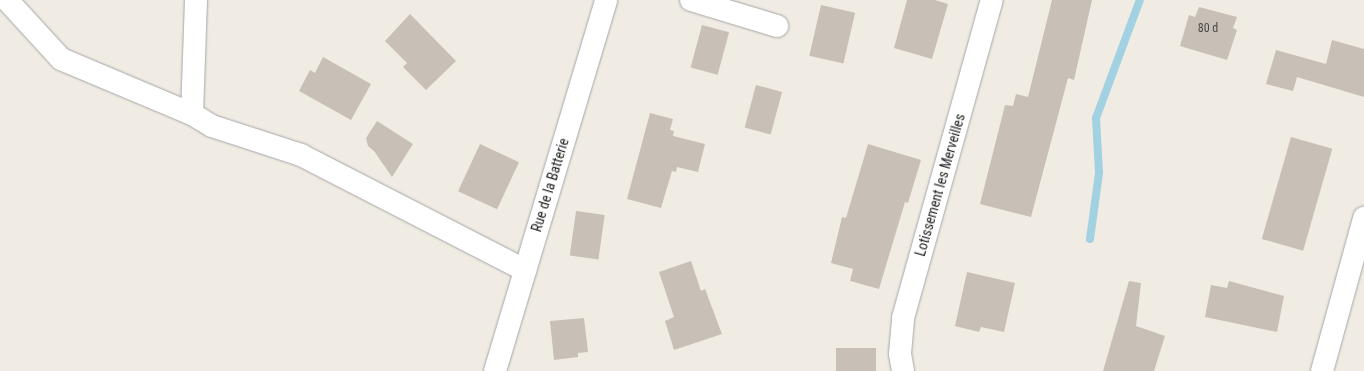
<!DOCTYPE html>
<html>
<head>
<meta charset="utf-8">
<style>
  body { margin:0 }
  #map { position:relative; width:1364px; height:371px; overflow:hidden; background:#f0ece4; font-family:"Roboto Condensed",sans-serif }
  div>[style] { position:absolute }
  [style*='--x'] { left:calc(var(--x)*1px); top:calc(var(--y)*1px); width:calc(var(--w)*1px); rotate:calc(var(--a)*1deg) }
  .stream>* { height:8px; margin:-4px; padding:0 4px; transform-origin:4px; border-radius:4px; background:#a2d1e1 }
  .building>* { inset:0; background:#c8bfb7; transform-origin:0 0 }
  .roads { filter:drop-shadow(0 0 1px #a6a6a6) drop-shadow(0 0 1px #a6a6a6) }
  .minor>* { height:22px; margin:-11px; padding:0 11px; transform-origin:11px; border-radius:11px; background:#fff }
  span { translate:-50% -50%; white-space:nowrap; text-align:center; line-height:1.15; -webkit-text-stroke:3px #fff; paint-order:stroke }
  .number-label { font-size:12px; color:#494745 }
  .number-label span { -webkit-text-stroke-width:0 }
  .street-label { font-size:14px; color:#1f1f1f }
</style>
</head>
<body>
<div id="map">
  <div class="stream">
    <i style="--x:1090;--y:239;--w:67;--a:-82.2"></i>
    <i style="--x:1099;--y:173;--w:55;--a:-93.1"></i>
    <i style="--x:1096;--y:118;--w:126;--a:-69.6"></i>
  </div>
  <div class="building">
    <i style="clip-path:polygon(907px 0,935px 0,948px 4px,932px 59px,894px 48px)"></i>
    <i style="clip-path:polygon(1052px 0,1092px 0,1074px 80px,1068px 78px,1031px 217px,980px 204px,1005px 105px,1013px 106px,1016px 94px,1028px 97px)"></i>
    <i style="left:821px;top:5px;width:35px;height:52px;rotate:13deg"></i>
    <i style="clip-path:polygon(1199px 7px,1237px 17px,1233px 28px,1237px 30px,1227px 60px,1180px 46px,1189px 15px,1195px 17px)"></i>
    <i style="clip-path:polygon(410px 14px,456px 61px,426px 90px,403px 67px,407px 63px,385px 41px)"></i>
    <i style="left:702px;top:25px;width:28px;height:44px;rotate:15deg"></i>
    <i style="clip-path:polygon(1332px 40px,1364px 49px,1364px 97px,1297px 77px,1293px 91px,1266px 84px,1276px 50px,1326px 64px)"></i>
    <i style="clip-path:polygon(323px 57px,371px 84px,351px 120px,299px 91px,310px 70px,315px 73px)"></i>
    <i style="left:756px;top:85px;width:27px;height:44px;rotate:15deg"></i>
    <i style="clip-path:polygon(650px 113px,673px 119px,670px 130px,674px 131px,673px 136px,705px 144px,698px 172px,677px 167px,676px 172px,672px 171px,661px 208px,627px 199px)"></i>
    <i style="clip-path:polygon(377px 121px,413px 144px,392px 177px,374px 151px,368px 146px,366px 138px)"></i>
    <i style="left:1291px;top:137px;width:43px;height:106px;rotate:16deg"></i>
    <i style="left:480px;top:144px;width:43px;height:52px;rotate:25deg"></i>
    <i style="clip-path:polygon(868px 144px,921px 160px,908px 203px,905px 202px,879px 289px,850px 281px,853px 269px,831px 263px,842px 217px,846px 218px)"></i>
    <i style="left:576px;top:211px;width:29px;height:45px;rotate:8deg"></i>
    <i style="clip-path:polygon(691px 261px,701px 291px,705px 289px,722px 334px,674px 350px,665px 321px,674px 317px,659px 272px)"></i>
    <i style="clip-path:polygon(967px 272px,1015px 283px,1004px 332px,981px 327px,979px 332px,955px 326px)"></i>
    <i style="clip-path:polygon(1129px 281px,1141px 283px,1136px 326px,1165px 336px,1154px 371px,1103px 371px)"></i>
    <i style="clip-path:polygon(1229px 281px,1284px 296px,1277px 332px,1205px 317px,1211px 285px,1227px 288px)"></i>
    <i style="clip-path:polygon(584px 318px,588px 352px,578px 353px,578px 357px,554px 360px,550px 321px)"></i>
    <i style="left:836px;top:348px;width:40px;height:23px"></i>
  </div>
  <div class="roads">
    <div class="minor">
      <i style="--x:7;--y:0;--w:80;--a:47.5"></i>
      <i style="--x:61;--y:59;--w:142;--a:22.8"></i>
      <i style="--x:196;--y:0;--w:114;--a:92"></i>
      <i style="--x:192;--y:114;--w:23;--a:31"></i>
      <i style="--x:212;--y:126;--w:94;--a:18"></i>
      <i style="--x:301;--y:155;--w:252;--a:27.2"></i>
      <i style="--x:691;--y:0;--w:90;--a:16.8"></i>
      <i style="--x:495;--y:371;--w:387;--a:-73.3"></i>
      <i style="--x:903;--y:371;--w:17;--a:-100"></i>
      <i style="--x:900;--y:354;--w:36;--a:-85"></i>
      <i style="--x:903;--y:318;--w:330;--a:-74.4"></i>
      <i style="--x:1322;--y:371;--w:159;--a:-74.6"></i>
    </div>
  </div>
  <div class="number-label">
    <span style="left:1208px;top:29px">80 d</span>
  </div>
  <div class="street-label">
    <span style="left:550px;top:185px;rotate:-73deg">Rue de la Batterie</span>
    <span style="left:940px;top:185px;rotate:-74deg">Lotissement les Merveilles</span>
  </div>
</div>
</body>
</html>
